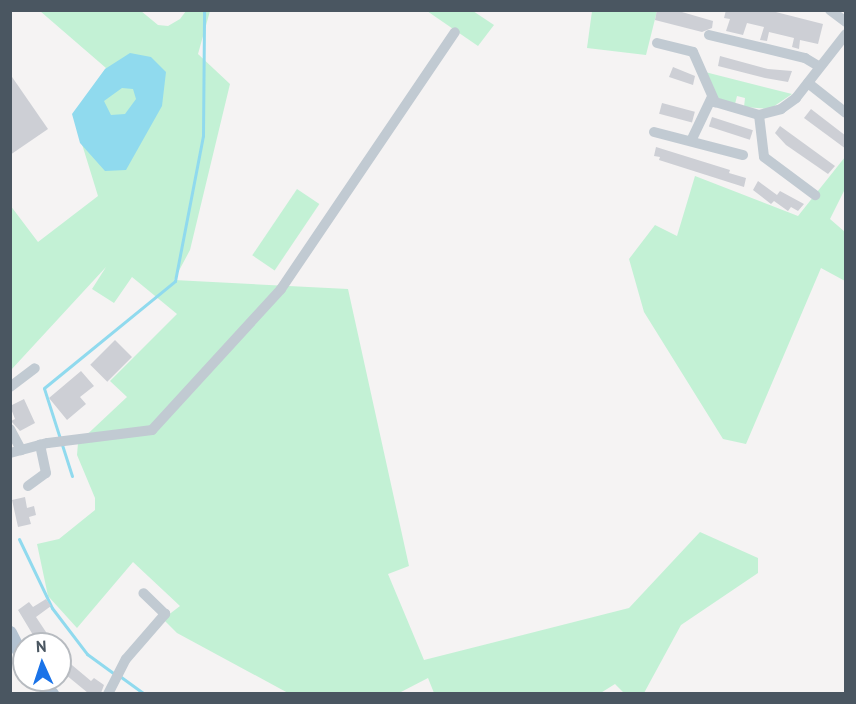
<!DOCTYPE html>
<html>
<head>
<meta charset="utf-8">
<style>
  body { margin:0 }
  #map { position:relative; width:856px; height:704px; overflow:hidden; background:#f5f3f3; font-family:"PT Sans",sans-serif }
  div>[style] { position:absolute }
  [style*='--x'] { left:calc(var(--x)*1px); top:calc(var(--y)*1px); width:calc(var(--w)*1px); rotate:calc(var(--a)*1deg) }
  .green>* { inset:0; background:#c3f1d5; transform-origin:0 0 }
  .water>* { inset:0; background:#90daee }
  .stream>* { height:3px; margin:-1.5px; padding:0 1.5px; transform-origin:1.5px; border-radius:1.5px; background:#90daee }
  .building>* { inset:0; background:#cdcfd5; transform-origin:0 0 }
  .minor>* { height:10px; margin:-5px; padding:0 5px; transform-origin:5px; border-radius:5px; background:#c1cad2 }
  .major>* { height:14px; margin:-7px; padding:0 7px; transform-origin:7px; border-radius:7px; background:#b3c2d1 }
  span { translate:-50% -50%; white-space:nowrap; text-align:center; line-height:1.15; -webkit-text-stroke:4.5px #fff; paint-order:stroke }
  .frame { position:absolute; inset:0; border:12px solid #4a5661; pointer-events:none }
  .north { position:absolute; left:12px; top:632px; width:60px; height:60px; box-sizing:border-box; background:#fff; border:2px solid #b7bbc0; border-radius:50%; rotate:357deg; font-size:16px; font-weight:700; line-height:24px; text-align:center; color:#4a5661 }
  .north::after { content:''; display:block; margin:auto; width:21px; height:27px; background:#1a73e8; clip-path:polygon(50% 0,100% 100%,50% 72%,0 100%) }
</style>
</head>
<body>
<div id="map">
  <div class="green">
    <i style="clip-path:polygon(40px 11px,141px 11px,158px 25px,168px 26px,180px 19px,186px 11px,210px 11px,198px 54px,230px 84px,190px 250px,174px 280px,348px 289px,409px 566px,388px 574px,424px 660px,629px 608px,700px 532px,758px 558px,758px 573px,681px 625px,644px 693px,624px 693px,615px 684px,599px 694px,434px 693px,428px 678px,399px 693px,288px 693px,177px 633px,163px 619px,180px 606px,133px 562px,77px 628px,48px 596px,37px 544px,59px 539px,95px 510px,95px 498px,77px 455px,78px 443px,127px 397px,110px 381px,177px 314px,132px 277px,114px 303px,92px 289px,106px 267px,11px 370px,10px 205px,38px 242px,98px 196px,73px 115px,106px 68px)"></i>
    <i style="clip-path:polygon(427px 11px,473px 11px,494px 25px,478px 46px)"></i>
    <i style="clip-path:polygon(592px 11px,657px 11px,646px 55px,587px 48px)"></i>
    <i style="clip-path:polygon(705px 72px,792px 94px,770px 109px,744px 107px,745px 98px,737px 96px,735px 104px,717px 98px)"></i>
    <i style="clip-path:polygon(845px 157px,845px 189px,830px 219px,845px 232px,845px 281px,821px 268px,746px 444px,723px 439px,644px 312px,629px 259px,655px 225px,677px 236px,695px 176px,798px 216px)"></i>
    <i style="left:297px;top:189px;width:27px;height:80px;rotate:34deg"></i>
  </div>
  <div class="water">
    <i style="clip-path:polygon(evenodd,130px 53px,151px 57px,166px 72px,162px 106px,126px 170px,105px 171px,80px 143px,72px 114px,105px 69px,130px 53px,122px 88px,133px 89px,136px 99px,125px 114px,111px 115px,104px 101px,122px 88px)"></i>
  </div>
  <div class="stream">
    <i style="--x:72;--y:476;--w:92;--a:-107.7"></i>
    <i style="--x:44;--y:388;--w:169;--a:-39.2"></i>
    <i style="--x:175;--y:281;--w:148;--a:-79.1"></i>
    <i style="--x:203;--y:136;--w:126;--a:-89.5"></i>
    <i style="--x:19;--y:539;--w:76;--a:64.4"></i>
    <i style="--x:52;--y:608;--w:58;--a:52.7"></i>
    <i style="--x:87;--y:654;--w:34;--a:36"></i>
    <i style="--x:121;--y:677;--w:29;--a:36"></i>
  </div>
  <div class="building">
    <i style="clip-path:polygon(657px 10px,675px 10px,713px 21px,712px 28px,702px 32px,655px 20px)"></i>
    <i style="clip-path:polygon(726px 10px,768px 10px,823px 24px,818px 44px,800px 40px,799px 49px,792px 47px,794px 38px,769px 32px,767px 41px,760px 40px,764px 27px,747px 23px,743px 35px,726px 31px,730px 19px,724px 18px)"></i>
    <i style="clip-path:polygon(720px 56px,768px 69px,792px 71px,788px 82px,765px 78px,718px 66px)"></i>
    <i style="clip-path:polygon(673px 67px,695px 76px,693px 85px,669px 77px)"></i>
    <i style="clip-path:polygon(10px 74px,48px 129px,10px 155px)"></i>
    <i style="left:662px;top:103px;width:34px;height:11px;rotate:15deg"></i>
    <i style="clip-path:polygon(811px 109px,846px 136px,846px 149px,804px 118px)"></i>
    <i style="left:712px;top:117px;width:43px;height:10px;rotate:18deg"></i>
    <i style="clip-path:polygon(780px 126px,835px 166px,828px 174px,786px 145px,775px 133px)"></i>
    <i style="clip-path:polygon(656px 147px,730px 170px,729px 173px,746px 178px,744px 187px,659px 160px,660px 157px,654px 156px)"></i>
    <i style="clip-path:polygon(758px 181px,777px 195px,780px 191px,804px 204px,798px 211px,791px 207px,788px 211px,774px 201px,771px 204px,753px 190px)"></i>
    <i style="left:115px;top:340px;width:24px;height:35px;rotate:45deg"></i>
    <i style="clip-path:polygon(81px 371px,94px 386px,80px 397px,86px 404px,67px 420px,49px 398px)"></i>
    <i style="clip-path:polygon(24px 399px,35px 423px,20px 431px,11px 421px,15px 419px,10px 406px)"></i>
    <i style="clip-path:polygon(25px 497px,27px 508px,34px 506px,36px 515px,29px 517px,31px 524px,18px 527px,12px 500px)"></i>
    <i style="clip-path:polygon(46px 599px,51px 606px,36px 617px,54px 644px,43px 644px,36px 633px,33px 635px,18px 610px,29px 602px,33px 607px)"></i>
    <i style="clip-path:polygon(60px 655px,91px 681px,94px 678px,104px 685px,101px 693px,88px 693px,60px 670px)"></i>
  </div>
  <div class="minor">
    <i style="--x:830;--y:10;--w:20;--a:37"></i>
    <i style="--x:709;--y:35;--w:99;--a:13.5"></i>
    <i style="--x:805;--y:58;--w:17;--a:31"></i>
    <i style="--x:657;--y:43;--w:37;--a:14"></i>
    <i style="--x:693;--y:52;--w:55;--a:66.3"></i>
    <i style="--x:715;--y:102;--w:46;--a:16.5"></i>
    <i style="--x:759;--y:115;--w:23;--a:-15"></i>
    <i style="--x:781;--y:109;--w:19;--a:-36"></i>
    <i style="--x:796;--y:98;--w:81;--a:-52"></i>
    <i style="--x:808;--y:83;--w:48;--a:38.3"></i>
    <i style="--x:759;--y:115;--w:42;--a:83.2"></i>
    <i style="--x:764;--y:157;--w:64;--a:36.7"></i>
    <i style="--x:654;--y:132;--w:92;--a:14.5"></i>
    <i style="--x:691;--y:141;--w:49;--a:-64.5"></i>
    <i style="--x:10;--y:387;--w:31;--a:-37"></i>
    <i style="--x:10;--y:429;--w:24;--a:62"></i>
    <i style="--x:10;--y:453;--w:39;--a:-15"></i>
    <i style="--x:48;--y:443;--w:105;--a:-7.1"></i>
    <i style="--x:152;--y:430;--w:191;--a:-47.5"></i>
    <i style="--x:281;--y:289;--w:310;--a:-55.9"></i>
    <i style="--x:28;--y:486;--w:22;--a:-36"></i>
    <i style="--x:46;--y:473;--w:29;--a:-102"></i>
    <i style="--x:108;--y:694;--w:39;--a:-63"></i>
    <i style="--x:126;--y:659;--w:60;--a:-49.1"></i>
    <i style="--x:165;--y:614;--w:30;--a:-136"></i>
  </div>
  <div class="major">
    <i style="--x:10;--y:633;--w:31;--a:63"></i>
    <i style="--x:38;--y:680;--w:20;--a:45"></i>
  </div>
  <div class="frame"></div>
  <div class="north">N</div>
</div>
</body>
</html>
